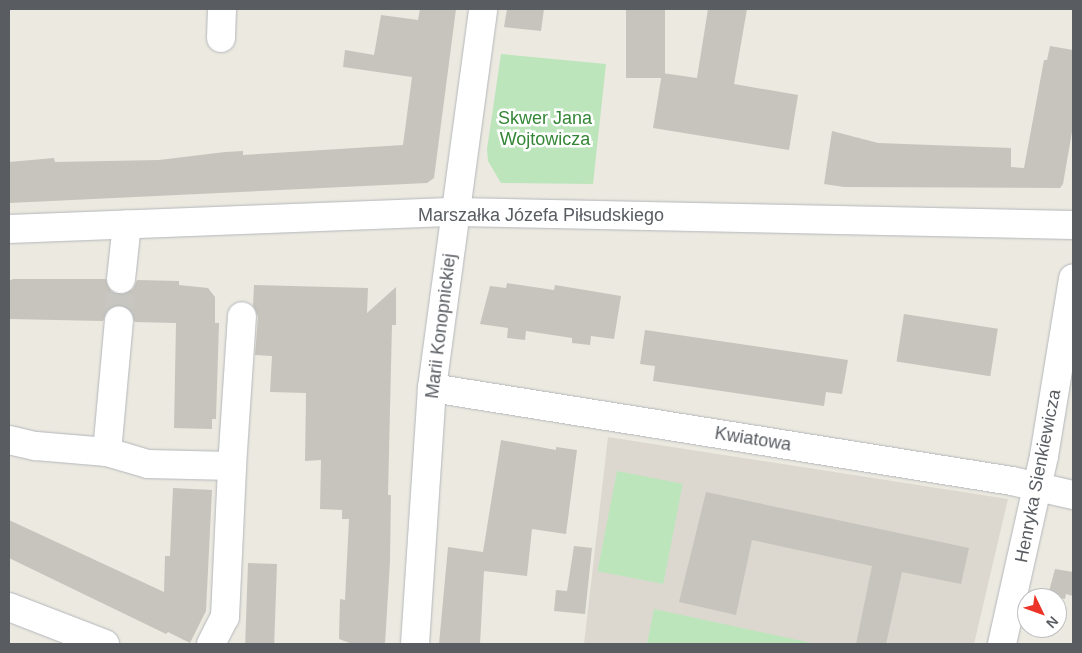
<!DOCTYPE html>
<html>
<head>
<meta charset="utf-8">
<style>
  body { margin:0 }
  #map { position:relative; width:1082px; height:653px; overflow:hidden; background:#ece9e0; font-family:Arial,sans-serif }
  div>[style] { position:absolute }
  [style*='--x'] { left:calc(var(--x)*1px); top:calc(var(--y)*1px); width:calc(var(--w)*1px); rotate:calc(var(--a)*1deg) }
  .education>* { inset:0; background:#dcd8cf }
  .green>* { inset:0; background:#bde5bc; transform-origin:0 0 }
  .building>* { inset:0; background:#c7c4bd; transform-origin:0 0 }
  .minor-tunnel>* { height:28px; margin-top:-14px; transform-origin:0; background:repeating-linear-gradient(90deg,#c7c6c0 0 28px,transparent 0 42px) }
  .roads { filter:drop-shadow(0 0 1px #b3b7bb) drop-shadow(0 0 1px #b3b7bb) }
  .minor>* { height:28px; margin:-14px; padding:0 14px; transform-origin:14px; border-radius:14px; background:#fff }
  span { translate:-50% -50%; white-space:nowrap; text-align:center; line-height:1.15; -webkit-text-stroke:5px #fff; paint-order:stroke }
  .park-label { font-size:18px; color:#348636 }
  .street-label { font-size:18px; color:#595d62 }
  .frame { position:absolute; inset:0; border:10px solid #595d62; pointer-events:none }
  .north { position:absolute; left:1017px; top:588px; width:50px; height:50px; box-sizing:border-box; background:#fff; border:1px solid #bdbec0; border-radius:50%; rotate:132deg; font-size:14px; font-weight:700; line-height:20px; text-align:center; color:#595d62 }
  .north::after { content:''; display:block; margin:auto; width:18px; height:22px; background:#eb3328; clip-path:polygon(50% 0,100% 100%,50% 72%,0 100%) }
</style>
</head>
<body>
<div id="map">
  <div class="education">
    <i style="clip-path:polygon(608px 437px,1008px 499px,974px 644px,584px 644px)"></i>
  </div>
  <div class="green">
    <i style="clip-path:polygon(501px 54px,606px 64px,593px 184px,501px 183px,488px 161px,487px 149px)"></i>
    <i style="left:617px;top:471px;width:67px;height:102px;rotate:11deg"></i>
    <i style="clip-path:polygon(654px 609px,816px 644px,647px 644px)"></i>
  </div>
  <div class="building">
    <i style="clip-path:polygon(420px 9px,456px 9px,434px 178px,427px 183px,9px 203px,9px 162px,54px 158px,55px 162px,159px 160px,225px 152px,243px 151px,243px 155px,403px 145px,412px 77px,343px 67px,345px 50px,374px 55px,381px 15px,418px 20px)"></i>
    <i style="clip-path:polygon(507px 9px,544px 9px,541px 31px,504px 27px)"></i>
    <i style="left:626px;top:9px;width:39px;height:69px"></i>
    <i style="clip-path:polygon(708px 9px,747px 9px,734px 84px,798px 95px,789px 150px,653px 128px,662px 73px,697px 78px)"></i>
    <i style="clip-path:polygon(1050px 46px,1073px 50px,1073px 126px,1063px 184px,1060px 188px,844px 187px,824px 184px,832px 131px,878px 143px,1011px 148px,1011px 167px,1024px 168px,1044px 60px,1047px 60px)"></i>
    <i style="clip-path:polygon(13px 279px,106px 279px,111px 291px,120px 295px,133px 289px,137px 280px,179px 281px,179px 285px,208px 288px,215px 297px,215px 323px,219px 323px,216px 419px,212px 419px,212px 429px,174px 428px,176px 323px,135px 322px,128px 309px,120px 305px,107px 312px,103px 321px,9px 319px,9px 281px)"></i>
    <i style="clip-path:polygon(507px 283px,554px 290px,555px 285px,621px 296px,614px 339px,591px 336px,590px 345px,572px 343px,572px 338px,526px 331px,525px 340px,507px 338px,508px 328px,480px 324px,490px 286px,506px 288px)"></i>
    <i style="clip-path:polygon(254px 285px,368px 288px,367px 313px,396px 287px,396px 325px,392px 325px,388px 495px,391px 495px,390px 561px,385px 644px,352px 644px,339px 639px,340px 599px,345px 600px,349px 519px,342px 519px,342px 510px,320px 509px,321px 460px,305px 461px,306px 393px,270px 392px,272px 356px,255px 355px,258px 317px,253px 306px)"></i>
    <i style="left:904px;top:314px;width:95px;height:48px;rotate:9deg"></i>
    <i style="clip-path:polygon(645px 330px,848px 360px,842px 394px,826px 392px,824px 406px,653px 381px,655px 366px,640px 364px)"></i>
    <i style="clip-path:polygon(501px 440px,556px 450px,556px 447px,577px 450px,566px 534px,532px 529px,527px 576px,484px 571px,480px 644px,439px 644px,448px 547px,483px 552px)"></i>
    <i style="clip-path:polygon(173px 488px,212px 490px,206px 611px,190px 643px,168px 632px,166px 634px,9px 558px,9px 520px,164px 592px,165px 556px,170px 556px)"></i>
    <i style="clip-path:polygon(706px 492px,969px 548px,961px 584px,902px 572px,886px 644px,856px 644px,872px 566px,752px 540px,736px 615px,679px 602px)"></i>
    <i style="clip-path:polygon(574px 546px,592px 548px,585px 614px,554px 611px,556px 590px,567px 591px)"></i>
    <i style="left:248px;top:563px;width:29px;height:81px;rotate:2deg"></i>
    <i style="clip-path:polygon(1055px 569px,1073px 572px,1073px 596px,1066px 594px,1065px 599px,1048px 595px)"></i>
  </div>
  <div class="minor-tunnel">
    <i style="--x:119;--y:321;--w:42;--a:-87.3"></i>
  </div>
  <div class="roads">
    <div class="minor">
      <i style="--x:221;--y:38;--w:29;--a:-88"></i>
      <i style="--x:9;--y:229;--w:447;--a:-2.2"></i>
      <i style="--x:456;--y:212;--w:617;--a:1.21"></i>
      <i style="--x:121;--y:279;--w:55;--a:-83.8"></i>
      <i style="--x:432;--y:388;--w:587;--a:9.11"></i>
      <i style="--x:1012;--y:481;--w:63;--a:12.9"></i>
      <i style="--x:9;--y:440;--w:28;--a:13"></i>
      <i style="--x:36;--y:446;--w:71;--a:4.8"></i>
      <i style="--x:107;--y:452;--w:43;--a:16.3"></i>
      <i style="--x:148;--y:464;--w:84;--a:1.4"></i>
      <i style="--x:232;--y:466;--w:150;--a:-86.2"></i>
      <i style="--x:107;--y:452;--w:132;--a:-84.8"></i>
      <i style="--x:9;--y:607;--w:103;--a:21.1"></i>
      <i style="--x:211;--y:644;--w:30;--a:-63"></i>
      <i style="--x:225;--y:617;--w:151;--a:-87.3"></i>
      <i style="--x:415;--y:644;--w:257;--a:-86.2"></i>
      <i style="--x:432;--y:388;--w:382;--a:-82.3"></i>
      <i style="--x:1002;--y:644;--w:193;--a:-77.4"></i>
      <i style="--x:1044;--y:456;--w:180;--a:-80.7"></i>
    </div>
  </div>
  <div class="park-label">
    <span style="left:545px;top:129px">Skwer Jana<br>Wojtowicza</span>
  </div>
  <div class="street-label">
    <span style="left:541px;top:215px">Marszałka Józefa Piłsudskiego</span>
    <span style="left:441px;top:326px;rotate:-83deg">Marii Konopnickiej</span>
    <span style="left:753px;top:439px;rotate:9deg">Kwiatowa</span>
    <span style="left:1038px;top:476px;rotate:-79deg">Henryka Sienkiewicza</span>
  </div>
  <div class="frame"></div>
  <div class="north">N</div>
</div>
</body>
</html>
